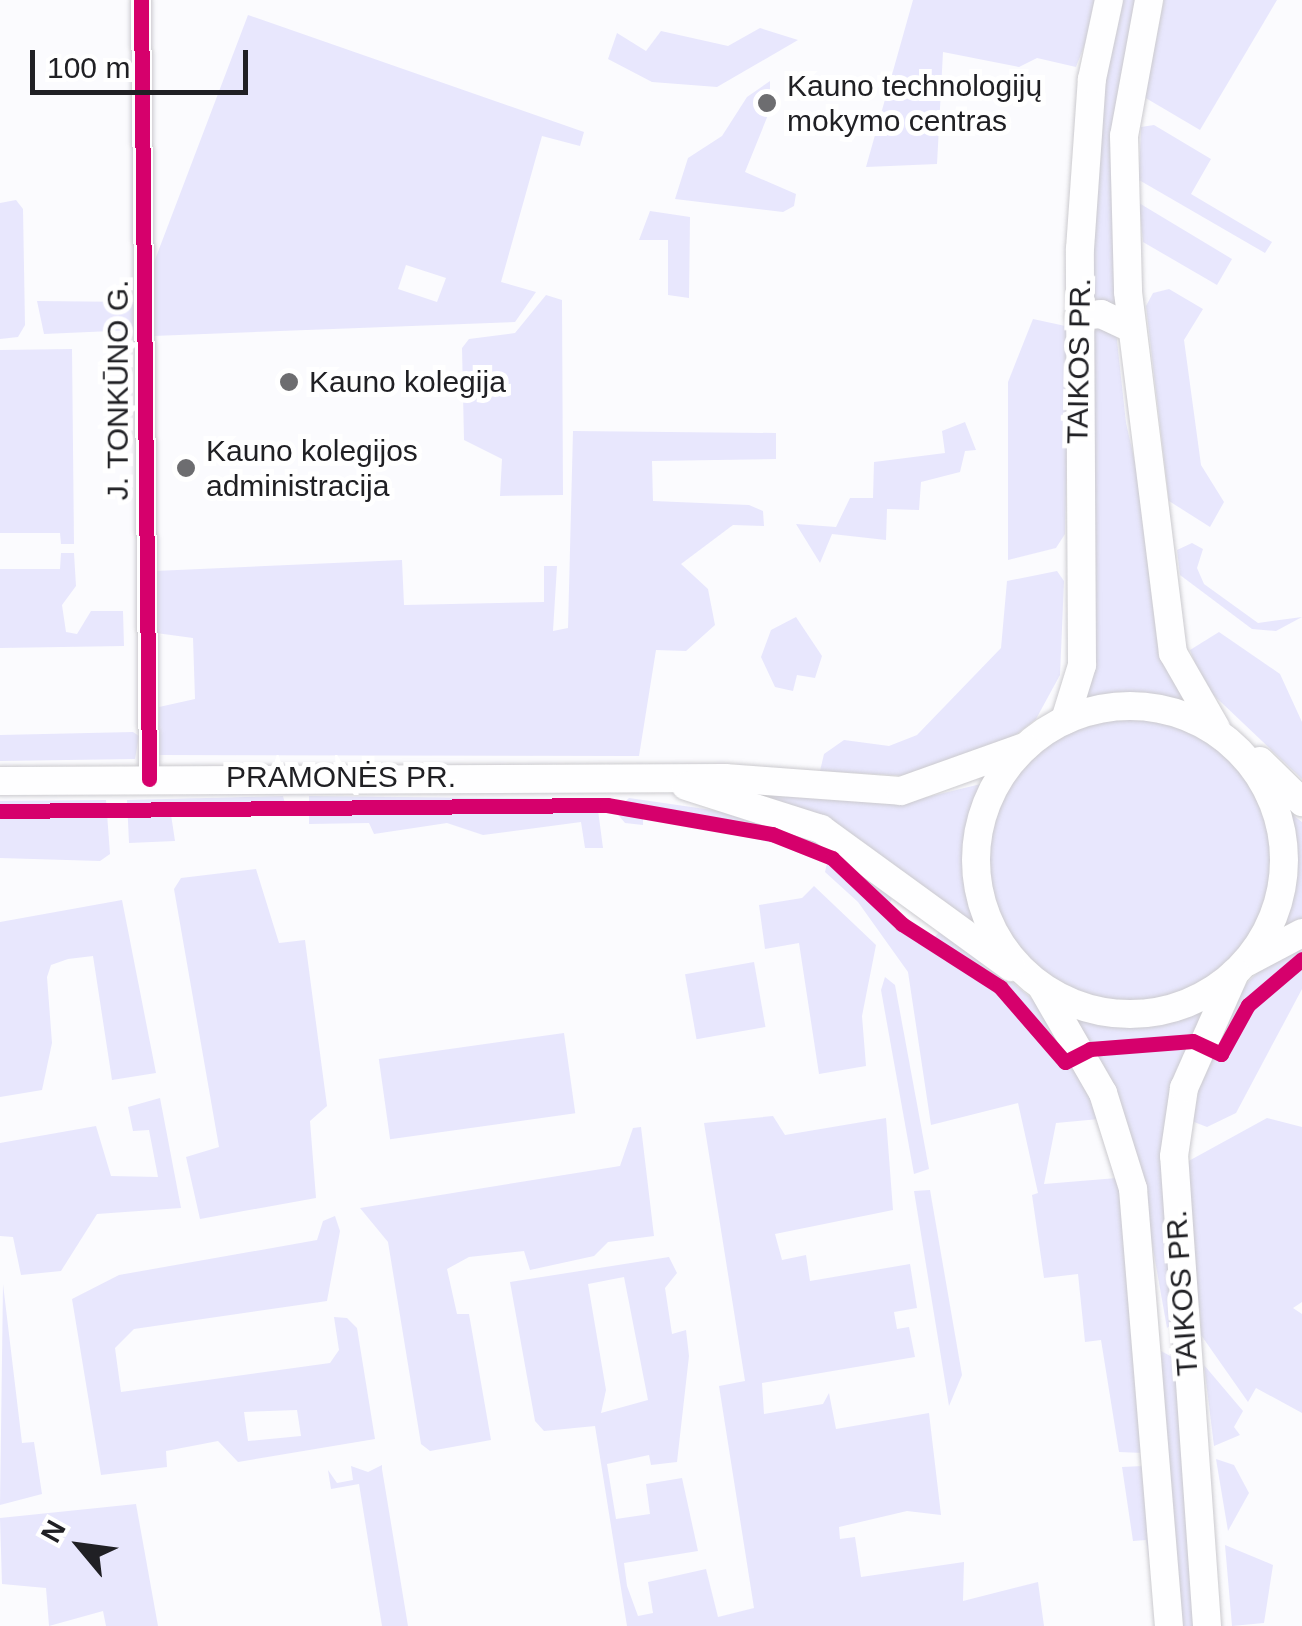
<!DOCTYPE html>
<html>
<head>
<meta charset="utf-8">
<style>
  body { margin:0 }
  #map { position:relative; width:1302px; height:1626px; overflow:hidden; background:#fbfbfe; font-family:Helvetica,sans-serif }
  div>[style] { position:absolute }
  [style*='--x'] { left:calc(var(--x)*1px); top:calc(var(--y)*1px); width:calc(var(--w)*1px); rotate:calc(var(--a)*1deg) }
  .green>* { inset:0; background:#e8e7fd; transform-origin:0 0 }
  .round { border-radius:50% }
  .roads { filter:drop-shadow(0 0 2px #cbcace) drop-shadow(0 0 2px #cbcace) }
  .minor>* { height:20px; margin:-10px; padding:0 10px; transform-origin:10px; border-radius:10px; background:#fefeff }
  .major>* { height:28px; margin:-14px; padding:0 14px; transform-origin:14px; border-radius:14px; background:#fefeff }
  .major>.ring { margin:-14px; padding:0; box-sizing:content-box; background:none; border:28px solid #fefeff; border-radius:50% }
  .cycleway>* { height:15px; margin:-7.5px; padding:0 7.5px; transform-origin:7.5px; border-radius:7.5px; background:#d6006c }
  .dots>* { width:28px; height:28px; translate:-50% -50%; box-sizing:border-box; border:5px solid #fff; border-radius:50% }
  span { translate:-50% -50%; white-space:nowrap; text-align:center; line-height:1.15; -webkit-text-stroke:10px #fff; paint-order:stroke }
  .poi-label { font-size:30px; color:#202024 }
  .left { translate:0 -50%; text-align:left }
  .street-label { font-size:30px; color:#202024 }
  .north { position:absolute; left:30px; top:1496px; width:100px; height:100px; -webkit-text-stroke:8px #fff; paint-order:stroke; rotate:299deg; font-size:28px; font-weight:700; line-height:40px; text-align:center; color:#202024 }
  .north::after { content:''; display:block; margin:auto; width:35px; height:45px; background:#202024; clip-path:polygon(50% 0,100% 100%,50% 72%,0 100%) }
  .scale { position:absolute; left:30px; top:50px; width:218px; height:45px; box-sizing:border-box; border:5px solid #202024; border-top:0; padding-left:12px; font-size:30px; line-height:35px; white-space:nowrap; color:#202024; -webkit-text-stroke:8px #fff; paint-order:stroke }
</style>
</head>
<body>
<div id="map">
  <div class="green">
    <i style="clip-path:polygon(913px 0,1102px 0,1076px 67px,1037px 58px,1019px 67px,943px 52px,937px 164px,866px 167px)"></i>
    <i style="clip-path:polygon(1117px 0,1139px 0,1121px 308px,1088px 304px,1096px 117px)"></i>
    <i style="clip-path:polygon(1164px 0,1277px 0,1200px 130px,1144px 97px)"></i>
    <i style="clip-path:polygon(evenodd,248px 15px,584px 132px,580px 146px,542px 136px,501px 282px,536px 292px,515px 322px,153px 336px,153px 265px,248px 15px,406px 265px,446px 278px,437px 302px,398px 289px,406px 265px)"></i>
    <i style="clip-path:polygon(760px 28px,798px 40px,717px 87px,652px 82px,608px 59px,617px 33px,646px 51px,661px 31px,728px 46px)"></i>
    <i style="clip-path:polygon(770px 81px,770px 110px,745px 172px,796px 194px,794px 206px,783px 212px,675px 199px,688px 158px,722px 136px,747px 97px)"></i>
    <i style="clip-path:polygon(1154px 125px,1211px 159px,1191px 194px,1272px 242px,1265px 253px,1139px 180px,1141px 127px)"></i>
    <i style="clip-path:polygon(16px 200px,23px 209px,25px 325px,18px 337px,0 339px,0 203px)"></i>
    <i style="clip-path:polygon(1139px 203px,1232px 259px,1217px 285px,1143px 242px)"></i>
    <i style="clip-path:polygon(650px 211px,690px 217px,689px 298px,668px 295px,668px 240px,639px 240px)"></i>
    <i style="clip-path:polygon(1169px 289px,1203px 309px,1184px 340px,1201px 465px,1224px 502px,1210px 527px,1169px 501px,1146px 306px,1153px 293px)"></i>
    <i style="clip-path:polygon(546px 295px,562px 300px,563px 495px,500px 496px,502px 459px,464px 440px,462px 348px,469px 339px,515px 333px)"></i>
    <i style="clip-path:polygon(37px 301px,135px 302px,134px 330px,44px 334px)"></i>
    <i style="clip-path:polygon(1033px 319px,1070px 327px,1065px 534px,1056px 548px,1008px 560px,1008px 382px)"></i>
    <i style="clip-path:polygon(1096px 324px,1116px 331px,1126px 423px,1192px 712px,1145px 699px,1081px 704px,1089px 331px)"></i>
    <i style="clip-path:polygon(72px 349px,74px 544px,61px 544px,60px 533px,0 533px,0 350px)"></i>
    <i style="clip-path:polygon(965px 422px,976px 450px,965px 451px,960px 472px,921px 482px,919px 510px,887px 509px,886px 540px,832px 534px,820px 563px,796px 524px,836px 527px,850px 498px,873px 498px,874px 462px,945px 453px,942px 431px)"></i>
    <i style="clip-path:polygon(573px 431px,776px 433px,776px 459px,652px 461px,653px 501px,749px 505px,763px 511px,764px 526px,733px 525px,681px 564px,708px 589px,715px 625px,686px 651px,656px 650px,639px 756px,158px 755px,159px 707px,195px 699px,193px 638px,156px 633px,155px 571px,402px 560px,404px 605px,544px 602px,544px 566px,557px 566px,553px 631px,568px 628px)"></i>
    <i style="clip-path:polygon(1192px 543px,1203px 549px,1197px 568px,1204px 584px,1258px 623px,1302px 617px,1276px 631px,1252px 629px,1180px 575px,1177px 550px)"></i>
    <i style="clip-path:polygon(61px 553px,74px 553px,76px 586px,62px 605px,66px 632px,77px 634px,91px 611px,123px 611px,124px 646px,0 648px,0 569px,60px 569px)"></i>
    <i style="clip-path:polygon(1057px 571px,1064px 581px,1060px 675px,1036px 719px,1014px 736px,911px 776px,820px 771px,824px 754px,844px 740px,889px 746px,917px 735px,1001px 648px,1007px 581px)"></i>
    <i style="clip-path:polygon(796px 617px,822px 656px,815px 678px,797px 675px,793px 691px,775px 687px,761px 657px,771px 630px)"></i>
    <i style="clip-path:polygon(1219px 632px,1280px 674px,1302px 722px,1302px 779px,1204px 686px,1190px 650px)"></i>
    <i class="round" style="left:984px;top:716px;width:290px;height:290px"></i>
    <i style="clip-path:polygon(133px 732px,139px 736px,135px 759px,0 761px,0 735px)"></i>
    <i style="clip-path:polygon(989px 782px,971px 832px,970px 864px,989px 940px,740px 788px,915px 800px)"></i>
    <i style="clip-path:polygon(283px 796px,286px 807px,170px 808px,175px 841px,129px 843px,127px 800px)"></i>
    <i style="clip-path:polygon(309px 796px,588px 799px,598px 810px,603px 848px,585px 848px,581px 822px,483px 835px,447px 823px,374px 834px,369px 823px,309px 824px)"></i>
    <i style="clip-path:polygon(629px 798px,719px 811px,825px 841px,892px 899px,888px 906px,933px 939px,939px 932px,977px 953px,1036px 1002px,1079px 1068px,1099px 1119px,1056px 1123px,1044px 1184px,1117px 1178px,1118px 1162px,1143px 1453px,1119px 1452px,1101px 1340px,1085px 1342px,1078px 1274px,1044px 1278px,1032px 1195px,1038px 1193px,1018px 1103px,931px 1125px,908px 972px,858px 902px,825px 872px,827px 863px,793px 847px,643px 815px,643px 825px,625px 823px,615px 811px)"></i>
    <i style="clip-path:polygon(106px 800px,110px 854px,100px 861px,0 858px,0 801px)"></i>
    <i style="clip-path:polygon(1283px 808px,1302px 822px,1302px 922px,1272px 937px,1289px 881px)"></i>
    <i style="clip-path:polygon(256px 869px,279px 943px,305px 940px,327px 1106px,310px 1121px,316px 1198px,200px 1219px,186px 1157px,219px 1147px,174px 889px,181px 878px)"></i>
    <i style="clip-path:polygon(814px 886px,876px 945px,862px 1016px,866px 1066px,819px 1074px,799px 943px,765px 949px,759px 905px,802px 898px)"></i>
    <i style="clip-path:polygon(122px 900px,156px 1073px,112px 1080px,93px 956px,68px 959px,51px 965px,47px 977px,52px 1043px,42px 1090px,0 1097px,0 922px)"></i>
    <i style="clip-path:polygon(1302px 944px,1302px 989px,1236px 1113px,1207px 1127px,1194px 1122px,1187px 1104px,1238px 992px,1268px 962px)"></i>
    <i style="left:754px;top:962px;width:66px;height:70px;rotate:80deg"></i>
    <i style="clip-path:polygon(885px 977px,895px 985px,929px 1169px,914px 1174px,881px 990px)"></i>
    <i style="clip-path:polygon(1213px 998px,1195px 1039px,1174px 1322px,1167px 1328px,1147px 1215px,1069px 1014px,1149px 1022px)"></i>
    <i style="left:564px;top:1033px;width:81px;height:187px;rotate:82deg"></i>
    <i style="clip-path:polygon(160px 1098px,181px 1208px,97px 1214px,61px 1271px,21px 1275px,13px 1237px,0 1236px,0 1143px,96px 1126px,111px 1176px,158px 1177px,149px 1130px,133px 1131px,128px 1107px)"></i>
    <i style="clip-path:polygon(evenodd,773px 1116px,785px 1135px,886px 1118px,893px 1210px,775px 1234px,782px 1260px,806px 1255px,810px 1281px,910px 1264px,917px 1308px,894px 1312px,897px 1329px,909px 1327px,915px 1357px,762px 1383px,764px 1414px,823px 1404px,829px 1393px,836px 1429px,929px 1413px,941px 1515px,907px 1511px,839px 1527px,840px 1539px,855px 1537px,861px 1577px,964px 1562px,963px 1601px,1038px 1582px,1044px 1626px,627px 1626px,595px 1426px,544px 1431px,535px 1421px,510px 1282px,669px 1257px,677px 1273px,665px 1288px,672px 1334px,686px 1330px,689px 1356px,677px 1462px,651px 1465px,649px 1455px,607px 1464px,616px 1519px,650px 1514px,646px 1484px,682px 1478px,698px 1551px,624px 1563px,627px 1586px,638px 1616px,653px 1613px,648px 1582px,706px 1569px,718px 1617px,754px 1608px,719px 1386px,745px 1381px,704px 1123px,773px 1116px,624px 1277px,648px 1400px,601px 1413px,606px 1390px,588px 1284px,624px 1277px)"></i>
    <i style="clip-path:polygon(1267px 1118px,1302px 1127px,1302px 1302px,1293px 1308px,1302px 1314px,1302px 1413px,1256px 1388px,1248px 1402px,1201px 1335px,1200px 1308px,1191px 1308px,1185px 1163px)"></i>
    <i style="clip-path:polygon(641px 1127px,654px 1236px,608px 1242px,594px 1256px,530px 1270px,524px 1251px,469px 1257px,447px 1269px,457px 1314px,469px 1314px,491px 1440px,430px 1451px,421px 1444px,388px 1242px,360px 1208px,620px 1166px,633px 1128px)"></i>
    <i style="clip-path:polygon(930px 1190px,962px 1375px,949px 1406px,914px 1191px)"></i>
    <i style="clip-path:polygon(evenodd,335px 1216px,340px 1231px,327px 1301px,134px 1329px,115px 1348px,121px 1392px,330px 1363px,339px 1350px,334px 1317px,347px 1318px,357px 1328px,375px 1439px,238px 1462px,218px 1441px,166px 1451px,167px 1467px,101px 1475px,72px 1299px,119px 1275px,317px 1240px,323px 1221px,335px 1216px,297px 1410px,301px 1436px,248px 1441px,244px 1412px,297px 1410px)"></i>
    <i style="clip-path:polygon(3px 1284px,22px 1443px,34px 1442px,42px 1494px,0 1505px)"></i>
    <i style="clip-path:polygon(1161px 1351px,1174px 1358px,1199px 1626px,1177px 1626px)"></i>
    <i style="clip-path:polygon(1204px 1365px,1243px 1411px,1234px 1427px,1240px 1435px,1214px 1446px)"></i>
    <i style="clip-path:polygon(1216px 1459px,1234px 1465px,1249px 1493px,1228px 1531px)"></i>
    <i style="clip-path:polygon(382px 1465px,382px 1469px,408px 1626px,382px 1626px,359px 1484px,331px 1489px,328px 1470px,337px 1483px,353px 1480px,351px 1466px,368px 1472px)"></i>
    <i style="clip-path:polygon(1143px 1466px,1153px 1579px,1146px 1540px,1133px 1541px,1122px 1467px)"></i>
    <i style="clip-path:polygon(136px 1504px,158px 1626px,106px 1626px,103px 1611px,49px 1626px,46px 1588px,2px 1584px,0 1518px)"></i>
    <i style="clip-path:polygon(1225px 1545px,1273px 1565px,1264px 1623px,1232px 1626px)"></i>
  </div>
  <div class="roads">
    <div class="minor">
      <i style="--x:141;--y:0;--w:779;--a:89.41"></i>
    </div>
    <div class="major">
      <i style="--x:1149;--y:0;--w:138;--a:100.4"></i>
      <i style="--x:1124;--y:136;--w:156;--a:88.5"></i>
      <i style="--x:1128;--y:292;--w:364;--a:82.9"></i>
      <i style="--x:1173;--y:653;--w:86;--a:60.2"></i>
      <i style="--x:1079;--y:316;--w:22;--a:-5"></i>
      <i style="--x:1101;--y:314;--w:33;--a:25"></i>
      <i class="ring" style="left:976px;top:706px;width:280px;height:280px"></i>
      <i style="--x:1065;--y:720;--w:58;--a:-72.8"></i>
      <i style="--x:1082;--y:665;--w:416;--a:-90.3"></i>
      <i style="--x:1080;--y:249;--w:170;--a:-86"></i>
      <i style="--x:1092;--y:79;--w:81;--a:-77.9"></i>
      <i style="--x:1260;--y:761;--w:59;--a:44.3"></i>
      <i style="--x:0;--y:781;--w:725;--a:-0.24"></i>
      <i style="--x:725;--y:778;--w:176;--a:4.2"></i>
      <i style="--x:901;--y:791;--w:131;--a:-19.7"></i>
      <i style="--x:686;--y:786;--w:142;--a:17.7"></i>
      <i style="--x:821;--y:829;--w:235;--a:36"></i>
      <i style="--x:1247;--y:962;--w:62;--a:-27.8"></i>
      <i style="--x:1043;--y:989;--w:120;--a:60"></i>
      <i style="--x:1103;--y:1093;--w:101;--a:72.6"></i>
      <i style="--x:1133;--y:1189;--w:438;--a:85.3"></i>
      <i style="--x:1207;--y:1626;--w:471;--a:-94"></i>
      <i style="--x:1174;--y:1156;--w:69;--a:-81.6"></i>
      <i style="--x:1184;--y:1088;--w:126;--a:-66.1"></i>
    </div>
  </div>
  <div class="cycleway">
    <i style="--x:141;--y:0;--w:779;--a:89.41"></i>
    <i style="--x:0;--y:811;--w:607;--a:-0.57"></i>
    <i style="--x:607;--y:805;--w:168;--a:10"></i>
    <i style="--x:772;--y:834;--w:65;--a:21.8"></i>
    <i style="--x:832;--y:858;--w:96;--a:43.3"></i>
    <i style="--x:902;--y:924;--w:117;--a:32.7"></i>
    <i style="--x:1000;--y:987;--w:99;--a:49.1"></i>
    <i style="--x:1065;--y:1062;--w:28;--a:-27"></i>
    <i style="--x:1090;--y:1049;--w:103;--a:-4.4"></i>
    <i style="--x:1193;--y:1041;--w:31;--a:25"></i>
    <i style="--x:1221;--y:1054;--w:56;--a:-61.1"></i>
    <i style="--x:1248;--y:1005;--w:71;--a:-40.4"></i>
  </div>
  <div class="dots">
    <i style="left:767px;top:103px;background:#6d6d70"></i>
    <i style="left:289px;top:382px;background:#6d6d70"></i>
    <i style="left:186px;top:468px;background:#6d6d70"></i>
  </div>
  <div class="poi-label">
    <span class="left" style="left:787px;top:103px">Kauno technologijų<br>mokymo centras</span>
    <span class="left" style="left:309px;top:382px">Kauno kolegija</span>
    <span class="left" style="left:206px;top:468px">Kauno kolegijos<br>administracija</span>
  </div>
  <div class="street-label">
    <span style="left:1079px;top:361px;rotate:-89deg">TAIKOS PR.</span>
    <span style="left:118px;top:390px;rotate:-90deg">J. TONKŪNO G.</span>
    <span style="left:341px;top:777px">PRAMONĖS PR.</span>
    <span style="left:1182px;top:1293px;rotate:-94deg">TAIKOS PR.</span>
  </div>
  <div class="north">N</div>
  <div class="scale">100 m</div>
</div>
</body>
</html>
